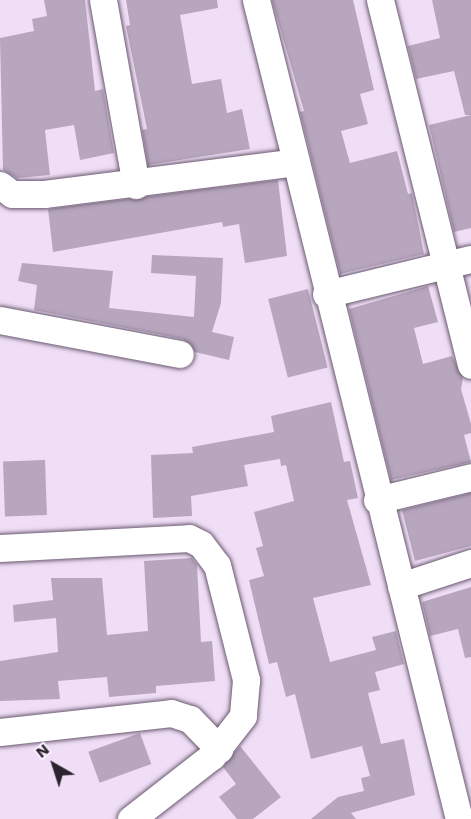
<!DOCTYPE html>
<html>
<head>
<meta charset="utf-8">
<style>
  body { margin:0 }
  #map { position:relative; width:471px; height:819px; overflow:hidden; background:#f0def7; font-family:"Work Sans",sans-serif }
  div>[style] { position:absolute }
  [style*='--x'] { left:calc(var(--x)*1px); top:calc(var(--y)*1px); width:calc(var(--w)*1px); rotate:calc(var(--a)*1deg) }
  .building>* { inset:0; background:#b7a6be; transform-origin:0 0 }
  .roads { filter:drop-shadow(0 0 2px #695a6f) drop-shadow(0 0 2px #695a6f) }
  .minor>* { height:27px; margin:-13.5px; padding:0 13.5px; transform-origin:13.5px; border-radius:13.5px; background:#fff }
  span { translate:-50% -50%; white-space:nowrap; text-align:center; line-height:1.15; -webkit-text-stroke:5px #f9eefe; paint-order:stroke }
  .north { position:absolute; left:24px; top:735px; width:60px; height:60px; -webkit-text-stroke:4px #f9eefe; paint-order:stroke; rotate:321deg; font-size:16px; font-weight:700; line-height:24px; text-align:center; color:#2b242e }
  .north::after { content:''; display:block; margin:auto; width:21px; height:27px; background:#2b242e; clip-path:polygon(50% 0,100% 100%,50% 72%,0 100%) }
</style>
</head>
<body>
<div id="map">
  <div class="building">
    <i style="clip-path:polygon(44px 0,85px 0,95px 91px,103px 89px,114px 153px,80px 160px,74px 125px,45px 130px,50px 175px,17px 178px,3px 170px,0 38px,34px 31px,32px 19px,47px 16px)"></i>
    <i style="clip-path:polygon(126px 0,217px 0,218px 8px,180px 15px,192px 84px,221px 79px,227px 113px,242px 109px,250px 149px,148px 165px,142px 130px,147px 129px,126px 26px,130px 25px)"></i>
    <i style="clip-path:polygon(272px 0,353px 0,374px 90px,360px 94px,368px 124px,341px 131px,350px 163px,397px 151px,408px 194px,412px 193px,424px 254px,340px 274px,300px 112px,304px 111px)"></i>
    <i style="clip-path:polygon(432px 0,471px 0,471px 115px,465px 115px,454px 71px,416px 79px,408px 46px,440px 38px)"></i>
    <i style="clip-path:polygon(471px 115px,471px 228px,454px 232px,429px 125px)"></i>
    <i style="clip-path:polygon(278px 180px,287px 256px,245px 263px,239px 224px,223px 227px,222px 222px,53px 252px,48px 209px)"></i>
    <i style="clip-path:polygon(152px 255px,223px 258px,221px 303px,212px 332px,234px 337px,229px 360px,195px 352px,183px 339px,34px 310px,37px 285px,18px 281px,22px 263px,113px 271px,109px 308px,194px 317px,196px 276px,151px 273px)"></i>
    <i style="clip-path:polygon(428px 286px,438px 322px,414px 328px,423px 364px,452px 356px,463px 378px,461px 389px,471px 424px,471px 433px,464px 435px,471px 462px,391px 480px,349px 309px)"></i>
    <i style="left:308px;top:289px;width:81px;height:41px;rotate:76deg"></i>
    <i style="clip-path:polygon(331px 402px,344px 462px,350px 461px,358px 498px,347px 500px,371px 585px,313px 598px,330px 662px,376px 650px,372px 637px,396px 631px,404px 664px,375px 672px,380px 690px,368px 693px,381px 744px,404px 739px,415px 795px,351px 813px,356px 819px,311px 819px,338px 797px,364px 791px,361px 778px,370px 776px,362px 746px,311px 759px,295px 694px,286px 697px,277px 662px,269px 664px,249px 580px,264px 576px,256px 548px,263px 546px,254px 512px,294px 501px,286px 465px,281px 466px,280px 459px,244px 465px,248px 486px,191px 496px,192px 516px,153px 518px,151px 455px,193px 453px,192px 447px,274px 432px,271px 416px)"></i>
    <i style="left:45px;top:460px;width:55px;height:42px;rotate:88deg"></i>
    <i style="clip-path:polygon(471px 493px,471px 546px,415px 561px,402px 510px)"></i>
    <i style="clip-path:polygon(192px 558px,197px 565px,201px 642px,212px 641px,215px 681px,156px 686px,156px 693px,109px 697px,107px 677px,58px 681px,60px 699px,0 701px,0 661px,58px 652px,56px 618px,14px 622px,13px 605px,53px 600px,51px 578px,102px 578px,107px 635px,148px 631px,144px 561px)"></i>
    <i style="clip-path:polygon(471px 587px,471px 657px,465px 658px,458px 629px,430px 636px,422px 602px)"></i>
    <i style="left:140px;top:733px;width:33px;height:55px;rotate:70deg"></i>
    <i style="clip-path:polygon(240px 746px,281px 797px,253px 819px,237px 819px,219px 797px,236px 784px,223px 767px)"></i>
  </div>
  <div class="roads">
    <div class="minor">
      <i style="--x:103;--y:0;--w:188;--a:79.9"></i>
      <i style="--x:256;--y:0;--w:844;--a:76.08"></i>
      <i style="--x:380;--y:0;--w:376;--a:76"></i>
      <i style="--x:0;--y:185;--w:15;--a:37"></i>
      <i style="--x:12;--y:194;--w:32;--a:0"></i>
      <i style="--x:44;--y:194;--w:254;--a:-7.2"></i>
      <i style="--x:326;--y:294;--w:149;--a:-13.6"></i>
      <i style="--x:0;--y:320;--w:183;--a:10.7"></i>
      <i style="--x:377;--y:500;--w:97;--a:-13.7"></i>
      <i style="--x:0;--y:548;--w:189;--a:-3"></i>
      <i style="--x:189;--y:538;--w:13;--a:27"></i>
      <i style="--x:201;--y:544;--w:26;--a:53"></i>
      <i style="--x:217;--y:565;--w:119;--a:75.8"></i>
      <i style="--x:246;--y:680;--w:36;--a:95"></i>
      <i style="--x:243;--y:716;--w:51;--a:127.8"></i>
      <i style="--x:212;--y:756;--w:103;--a:142.1"></i>
      <i style="--x:401;--y:586;--w:74;--a:-18.2"></i>
      <i style="--x:0;--y:732;--w:172;--a:-6.3"></i>
      <i style="--x:171;--y:713;--w:20;--a:18"></i>
      <i style="--x:190;--y:719;--w:42;--a:46"></i>
    </div>
  </div>
  <div class="north">N</div>
</div>
</body>
</html>
